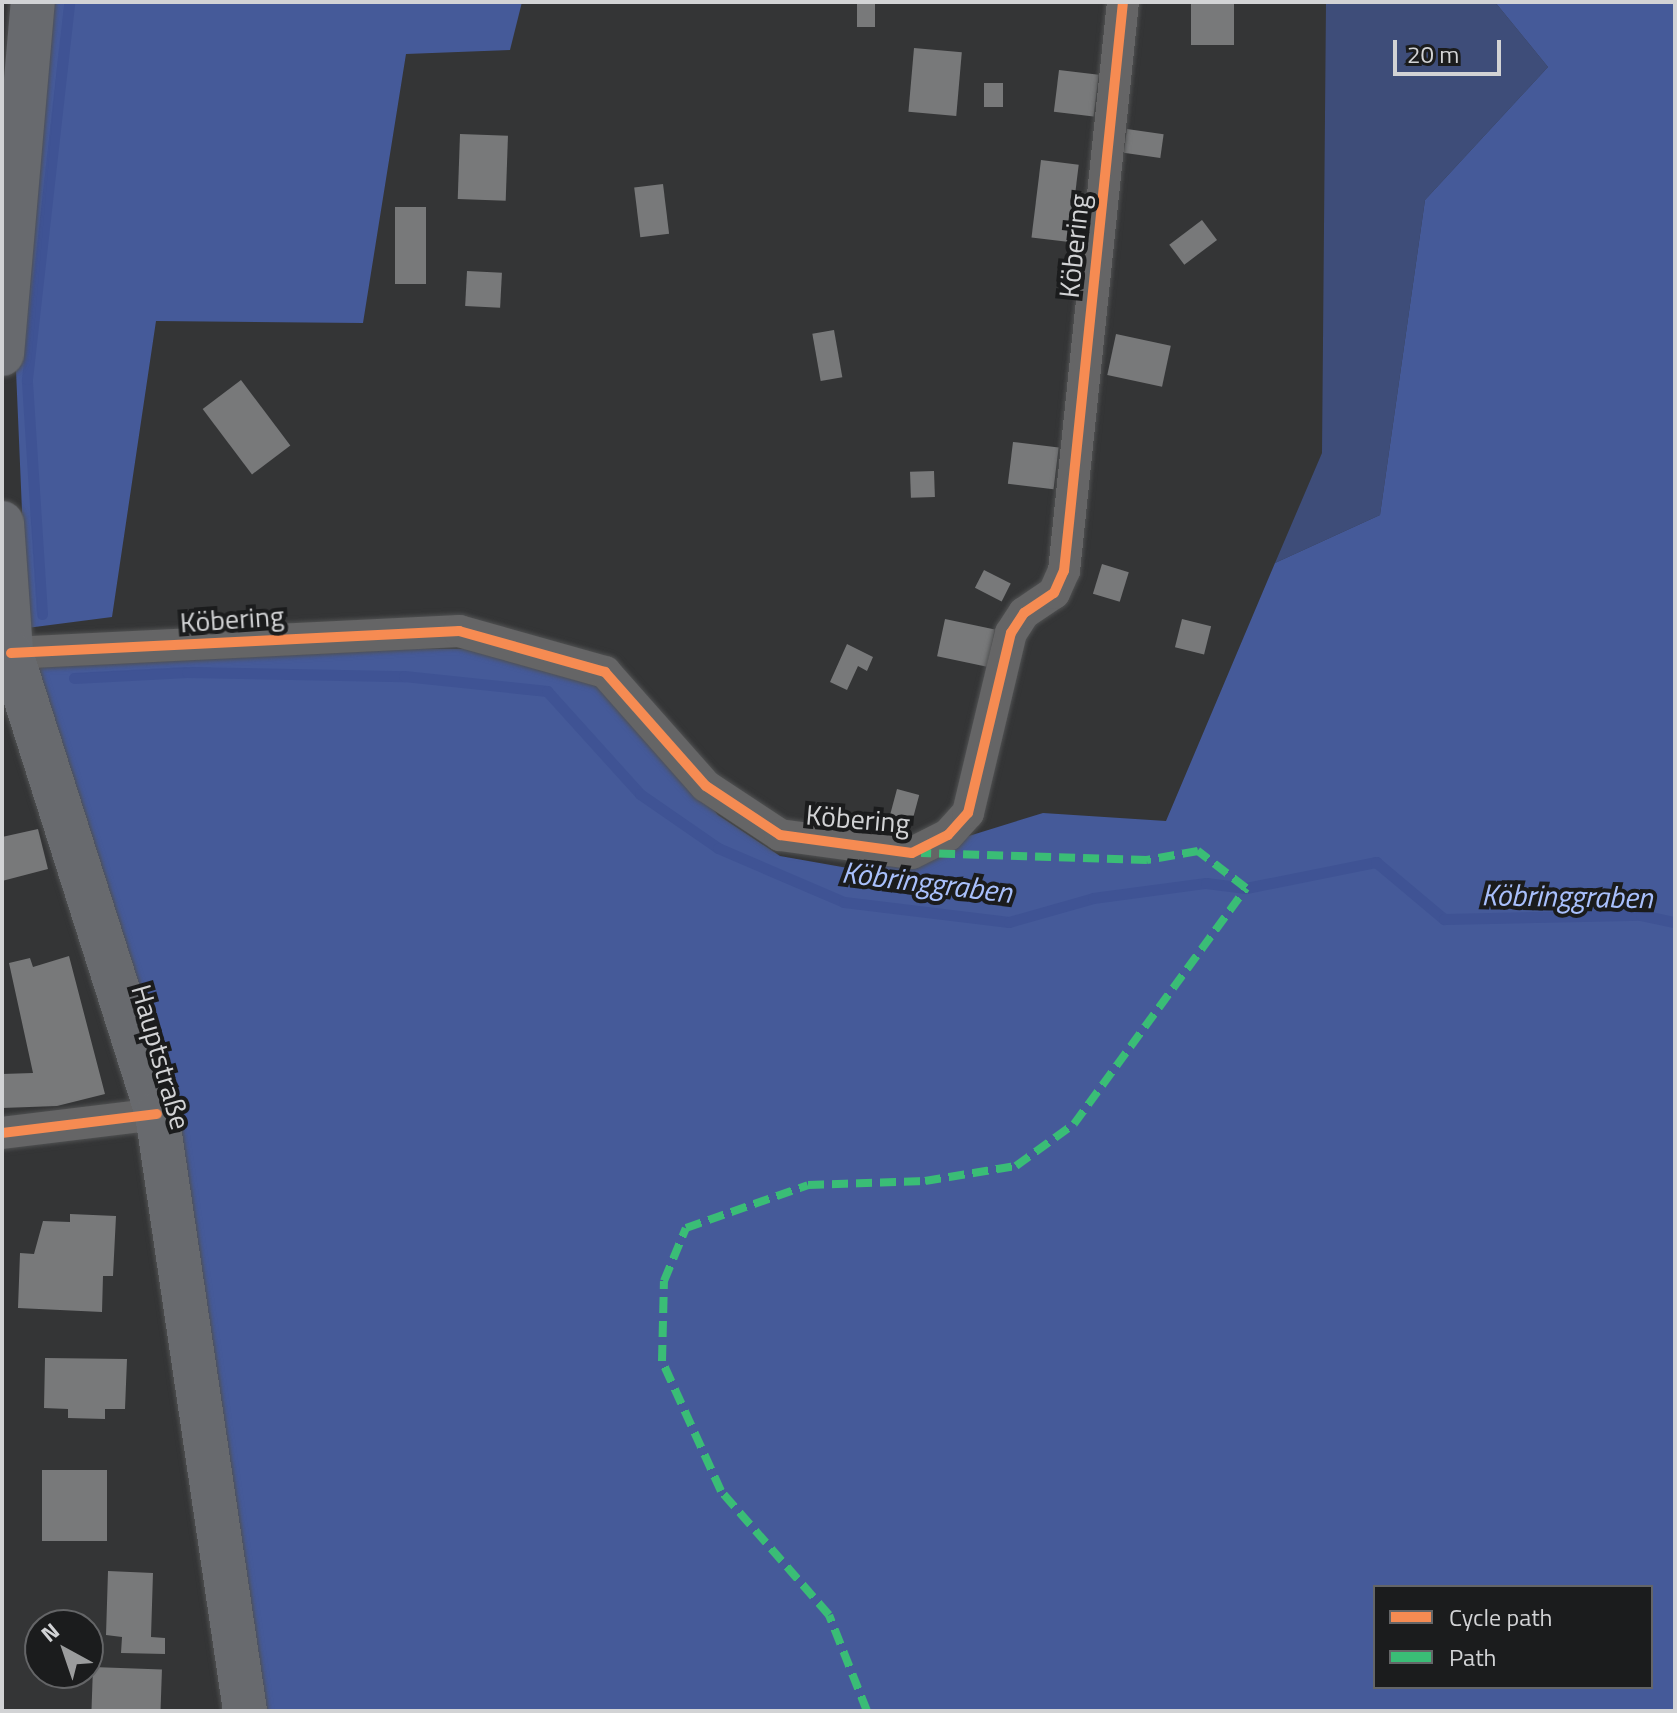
<!DOCTYPE html>
<html>
<head>
<meta charset="utf-8">
<style>
  body { margin:0 }
  #map { position:relative; width:1677px; height:1713px; overflow:hidden; background:#343536; font-family:"Titillium Web",sans-serif }
  div>[style] { position:absolute }
  [style*='--x'] { left:calc(var(--x)*1px); top:calc(var(--y)*1px); width:calc(var(--w)*1px); rotate:calc(var(--a)*1deg) }
  .green>* { inset:0; background:#3e4d79 }
  .forest>* { inset:0; background:#455a99 }
  .stream>* { height:11px; margin:-5.5px; padding:0 5.5px; transform-origin:5.5px; border-radius:5.5px; background:#3f5394 }
  .building>* { inset:0; background:#78797a; transform-origin:0 0 }
  .roads { filter:drop-shadow(0 0 2px #505152) drop-shadow(0 0 2px #505152) }
  .street>* { height:32px; margin:-16px; padding:0 16px; transform-origin:16px; border-radius:16px; background:#656566 }
  .secondary>* { height:44px; margin:-22px; padding:0 22px; transform-origin:22px; border-radius:22px; background:#686a6e }
  .quiet>* { height:8px; margin-top:-4px; transform-origin:0; background:repeating-linear-gradient(90deg,#3abd76 0 16px,transparent 0 24px) }
  .cycleway>* { height:10px; margin:-5px; padding:0 5px; transform-origin:5px; border-radius:5px; background:#f68b52 }
  span { translate:-50% -50%; white-space:nowrap; text-align:center; line-height:1.15; -webkit-text-stroke:8px #1b1c1d; paint-order:stroke }
  .street-label { font-size:28px; color:#d2d3d5 }
  .water-label { font-size:30px; color:#a9c0fc; font-style:italic }
  .frame { position:absolute; inset:0; border:4px solid #d2d3d5; pointer-events:none }
  .legend { position:absolute; left:1373px; top:1585px; width:280px; height:104px; box-sizing:border-box; background:#1b1c1d; border:2px solid #646567; margin:0; padding:10px 14px; list-style:none; font-size:24px; color:#d2d3d5 }
  .legend li { display:flex; align-items:center; gap:16px; height:40px }
  .legend b { width:40px; border:2px solid #646567 }
  .north { position:absolute; left:24px; top:1609px; width:80px; height:80px; box-sizing:border-box; background:#1b1c1d; border:2px solid #646567; border-radius:50%; rotate:320deg; font-size:22px; font-weight:700; line-height:32px; text-align:center; color:#d2d3d5 }
  .north::after { content:''; display:block; margin:auto; width:28px; height:36px; background:#9b9c9d; clip-path:polygon(50% 0,100% 100%,50% 72%,0 100%) }
  .scale { position:absolute; left:1393px; top:40px; width:108px; height:36px; box-sizing:border-box; border:4px solid #d2d3d5; border-top:0; padding-left:10px; font-size:24px; line-height:28px; white-space:nowrap; color:#d2d3d5; -webkit-text-stroke:6px #1b1c1d; paint-order:stroke }
</style>
</head>
<body>
<div id="map">
  <div class="green">
    <i style="clip-path:polygon(1326px 2px,1495px 2px,1548px 67px,1425px 200px,1380px 515px,1275px 563px,1322px 453px)"></i>
  </div>
  <div class="forest">
    <i style="clip-path:polygon(44px 2px,522px 2px,510px 50px,406px 54px,363px 323px,156px 321px,112px 617px,27px 628px,15px 347px)"></i>
    <i style="clip-path:polygon(evenodd,1495px 2px,1675px 2px,1675px 1711px,260px 1711px,167px 1114px,29px 663px,340px 648px,477px 649px,602px 683px,718px 815px,780px 856px,859px 870px,1043px 813px,1166px 821px,1275px 563px,1380px 515px,1425px 200px,1548px 67px,1495px 2px,1375px 1587px,1651px 1587px,1651px 1687px,1375px 1687px,1375px 1587px)"></i>
  </div>
  <div class="stream">
    <i style="--x:42;--y:614;--w:235;--a:-93.7"></i>
    <i style="--x:27;--y:379;--w:379;--a:-83.6"></i>
    <i style="--x:74;--y:678;--w:113;--a:-3"></i>
    <i style="--x:187;--y:672;--w:217;--a:1.1"></i>
    <i style="--x:404;--y:676;--w:144;--a:6"></i>
    <i style="--x:547;--y:691;--w:139;--a:47.9"></i>
    <i style="--x:640;--y:794;--w:95;--a:34.7"></i>
    <i style="--x:718;--y:848;--w:137;--a:23.2"></i>
    <i style="--x:844;--y:902;--w:166;--a:6.9"></i>
    <i style="--x:1009;--y:922;--w:87;--a:-15.9"></i>
    <i style="--x:1093;--y:898;--w:114;--a:-7.6"></i>
    <i style="--x:1206;--y:883;--w:40;--a:7.1"></i>
    <i style="--x:1246;--y:888;--w:133;--a:-11.3"></i>
    <i style="--x:1376;--y:862;--w:89;--a:40"></i>
    <i style="--x:1444;--y:919;--w:197;--a:-1.2"></i>
    <i style="--x:1641;--y:915;--w:35;--a:12"></i>
  </div>
  <div class="building">
    <i style="left:857px;top:2px;width:18px;height:25px"></i>
    <i style="left:1191px;top:2px;width:43px;height:43px"></i>
    <i style="left:914px;top:48px;width:48px;height:64px;rotate:5deg"></i>
    <i style="left:1059px;top:70px;width:40px;height:42px;rotate:7deg"></i>
    <i style="left:984px;top:83px;width:19px;height:24px"></i>
    <i style="left:1127px;top:129px;width:37px;height:24px;rotate:8deg"></i>
    <i style="left:460px;top:134px;width:48px;height:65px;rotate:2deg"></i>
    <i style="left:1041px;top:160px;width:38px;height:78px;rotate:7deg"></i>
    <i style="left:663px;top:184px;width:50px;height:29px;rotate:83deg"></i>
    <i style="left:395px;top:207px;width:31px;height:77px"></i>
    <i style="left:1202px;top:220px;width:25px;height:41px;rotate:53deg"></i>
    <i style="left:467px;top:271px;width:35px;height:35px;rotate:3deg"></i>
    <i style="left:834px;top:330px;width:48px;height:22px;rotate:80deg"></i>
    <i style="left:1116px;top:334px;width:56px;height:42px;rotate:12deg"></i>
    <i style="left:241px;top:380px;width:82px;height:48px;rotate:53deg"></i>
    <i style="left:1013px;top:442px;width:46px;height:42px;rotate:7deg"></i>
    <i style="left:934px;top:471px;width:26px;height:24px;rotate:88deg"></i>
    <i style="left:1102px;top:564px;width:28px;height:31px;rotate:17deg"></i>
    <i style="left:984px;top:570px;width:30px;height:20px;rotate:27deg"></i>
    <i style="left:945px;top:619px;width:51px;height:38px;rotate:12deg"></i>
    <i style="left:1182px;top:619px;width:30px;height:29px;rotate:14deg"></i>
    <i style="clip-path:polygon(847px 644px,873px 657px,867px 671px,858px 666px,847px 690px,830px 682px)"></i>
    <i style="left:897px;top:789px;width:23px;height:30px;rotate:15deg"></i>
    <i style="clip-path:polygon(38px 829px,48px 869px,2px 881px,2px 837px)"></i>
    <i style="clip-path:polygon(69px 956px,105px 1094px,57px 1106px,2px 1108px,2px 1074px,33px 1073px,9px 963px,30px 958px,33px 967px)"></i>
    <i style="clip-path:polygon(70px 1214px,116px 1216px,113px 1276px,103px 1276px,102px 1312px,18px 1308px,20px 1253px,34px 1254px,43px 1221px,70px 1222px)"></i>
    <i style="clip-path:polygon(45px 1358px,127px 1359px,125px 1409px,105px 1409px,105px 1419px,68px 1418px,68px 1409px,44px 1408px)"></i>
    <i style="left:107px;top:1470px;width:71px;height:65px;rotate:90deg"></i>
    <i style="clip-path:polygon(108px 1571px,153px 1573px,151px 1637px,165px 1638px,165px 1654px,121px 1653px,122px 1637px,106px 1635px)"></i>
    <i style="left:93px;top:1667px;width:69px;height:44px;rotate:2deg"></i>
  </div>
  <div class="roads">
    <div class="street">
      <i style="--x:11;--y:653;--w:449;--a:-2.8"></i>
      <i style="--x:459;--y:631;--w:152;--a:15.7"></i>
      <i style="--x:605;--y:672;--w:152;--a:48.5"></i>
      <i style="--x:706;--y:786;--w:89;--a:33.5"></i>
      <i style="--x:780;--y:835;--w:133;--a:7.8"></i>
      <i style="--x:912;--y:853;--w:40;--a:-26.6"></i>
      <i style="--x:948;--y:835;--w:30;--a:-48"></i>
      <i style="--x:968;--y:813;--w:185;--a:-76.6"></i>
      <i style="--x:1011;--y:633;--w:24;--a:-57"></i>
      <i style="--x:1024;--y:613;--w:36;--a:-34"></i>
      <i style="--x:1054;--y:593;--w:24;--a:-66"></i>
      <i style="--x:1064;--y:571;--w:572;--a:-84.08"></i>
      <i style="--x:2;--y:1133;--w:156;--a:-7"></i>
    </div>
    <div class="secondary">
      <i style="--x:2;--y:354;--w:353;--a:-85"></i>
      <i style="--x:2;--y:523;--w:130;--a:86"></i>
      <i style="--x:11;--y:653;--w:484;--a:72.4"></i>
      <i style="--x:157;--y:1114;--w:603;--a:81.61"></i>
    </div>
  </div>
  <div class="quiet">
    <i style="--x:867;--y:1711;--w:103;--a:-111.6"></i>
    <i style="--x:829;--y:1615;--w:164;--a:-131.1"></i>
    <i style="--x:721;--y:1491;--w:143;--a:-114.4"></i>
    <i style="--x:662;--y:1361;--w:80;--a:-88.6"></i>
    <i style="--x:664;--y:1281;--w:57;--a:-67.5"></i>
    <i style="--x:686;--y:1228;--w:129;--a:-19.4"></i>
    <i style="--x:808;--y:1185;--w:117;--a:-2"></i>
    <i style="--x:925;--y:1181;--w:92;--a:-9.4"></i>
    <i style="--x:1016;--y:1166;--w:72;--a:-35.9"></i>
    <i style="--x:1074;--y:1124;--w:292;--a:-53.9"></i>
    <i style="--x:1246;--y:888;--w:61;--a:-142.4"></i>
    <i style="--x:1198;--y:851;--w:52;--a:170"></i>
    <i style="--x:1147;--y:860;--w:226;--a:-178.2"></i>
  </div>
  <div class="cycleway">
    <i style="--x:11;--y:653;--w:449;--a:-2.8"></i>
    <i style="--x:459;--y:631;--w:152;--a:15.7"></i>
    <i style="--x:605;--y:672;--w:152;--a:48.5"></i>
    <i style="--x:706;--y:786;--w:89;--a:33.5"></i>
    <i style="--x:780;--y:835;--w:133;--a:7.8"></i>
    <i style="--x:912;--y:853;--w:40;--a:-26.6"></i>
    <i style="--x:948;--y:835;--w:30;--a:-48"></i>
    <i style="--x:968;--y:813;--w:185;--a:-76.6"></i>
    <i style="--x:1011;--y:633;--w:24;--a:-57"></i>
    <i style="--x:1024;--y:613;--w:36;--a:-34"></i>
    <i style="--x:1054;--y:593;--w:24;--a:-66"></i>
    <i style="--x:1064;--y:571;--w:572;--a:-84.08"></i>
    <i style="--x:2;--y:1133;--w:156;--a:-7"></i>
  </div>
  <div class="street-label">
    <span style="left:1074px;top:246px;rotate:-84deg">Köbering</span>
    <span style="left:232px;top:619px;rotate:-4deg">Köbering</span>
    <span style="left:858px;top:819px;rotate:5deg">Köbering</span>
    <span style="left:161px;top:1057px;rotate:74deg">Hauptstraße</span>
  </div>
  <div class="water-label">
    <span style="left:927px;top:882px;rotate:7deg">Köbringgraben</span>
    <span style="left:1567px;top:896px;rotate:1deg">Köbringgraben</span>
  </div>
  <div class="frame"></div>
  <ul class="legend">
  <li><b style="height:10px;background:#f68b52"></b>Cycle path</li>
  <li><b style="height:10px;background:#3abd76"></b>Path</li>
  </ul>
  <div class="north">N</div>
  <div class="scale">20 m</div>
</div>
</body>
</html>
